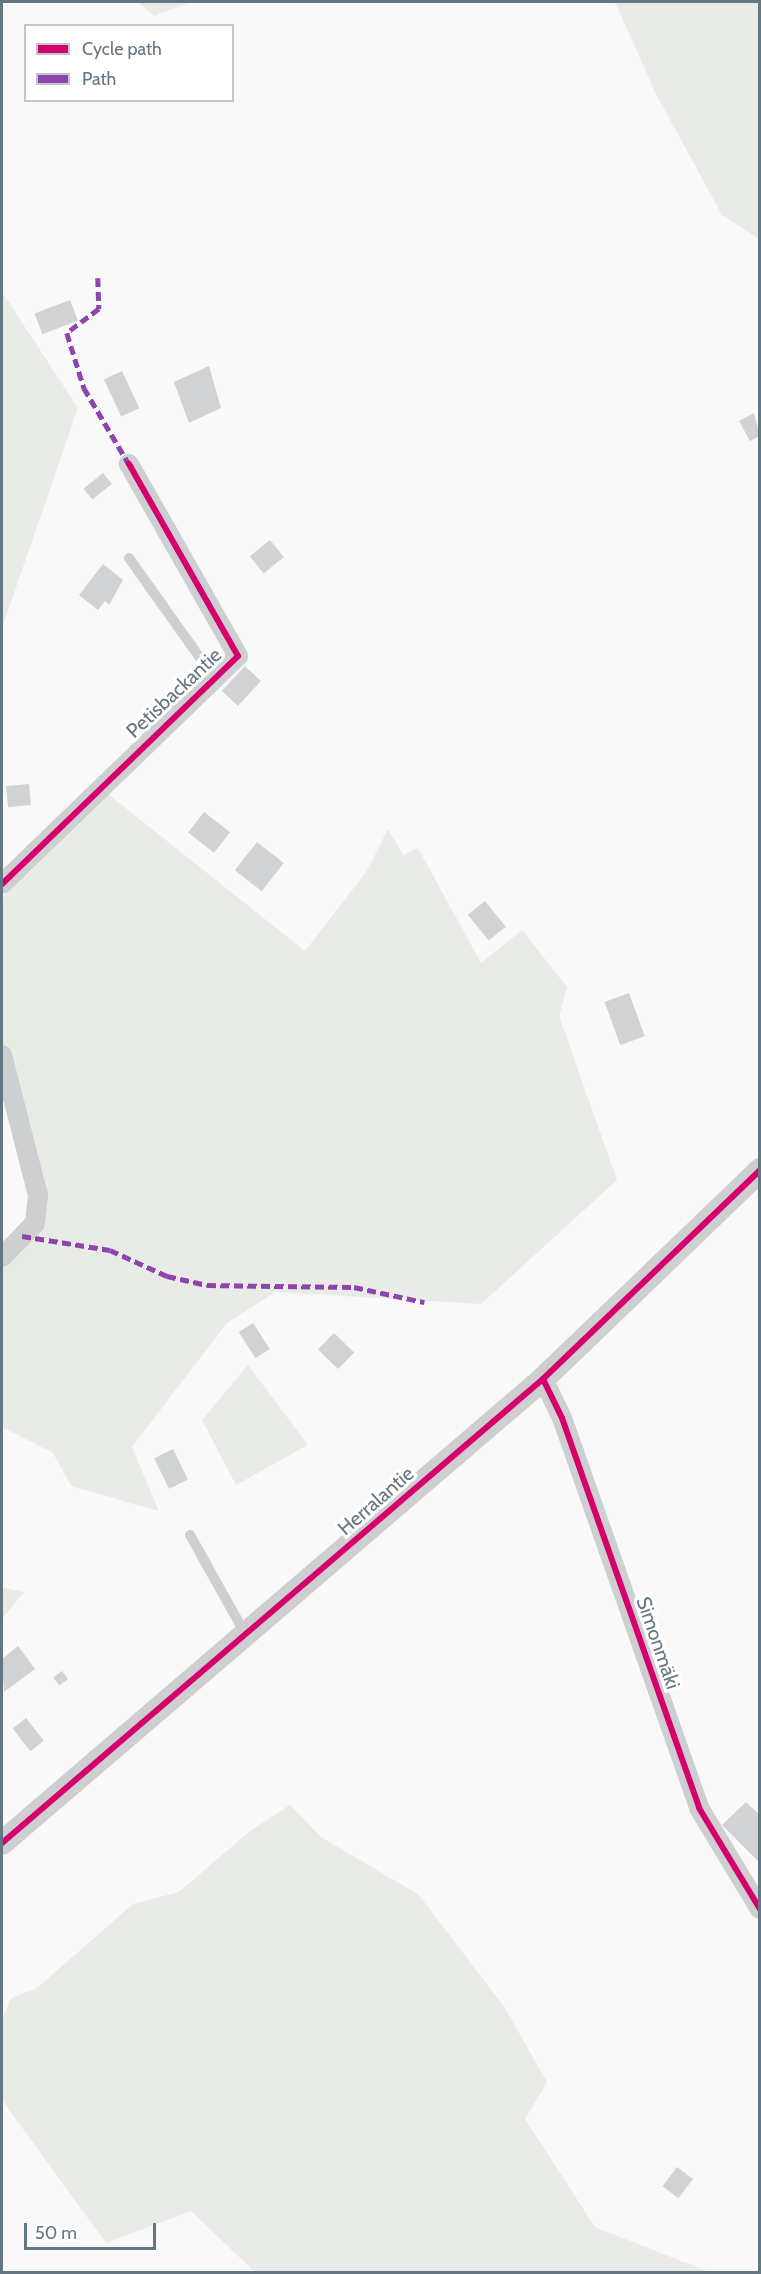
<!DOCTYPE html>
<html>
<head>
<meta charset="utf-8">
<style>
  body { margin:0 }
  #map { position:relative; width:761px; height:2274px; overflow:hidden; background:#f9f9f9; font-family:Cabin,sans-serif }
  div>[style] { position:absolute }
  [style*='--x'] { left:calc(var(--x)*1px); top:calc(var(--y)*1px); width:calc(var(--w)*1px); rotate:calc(var(--a)*1deg) }
  .green>* { inset:0; background:#e8ebe6 }
  .building>* { inset:0; background:#d0d2d3; transform-origin:0 0 }
  .service>* { height:10px; margin:-5px; padding:0 5px; transform-origin:5px; border-radius:5px; background:#cecfd0 }
  .minor>* { height:20px; margin:-10px; padding:0 10px; transform-origin:10px; border-radius:10px; background:#cecfd0 }
  .tertiary>* { height:24px; margin:-12px; padding:0 12px; transform-origin:12px; border-radius:12px; background:#cecfd0 }
  .quiet>* { height:4.5px; margin-top:-2.25px; transform-origin:0; background:repeating-linear-gradient(90deg,#8e44ad 0 9px,transparent 0 13.5px) }
  .cycleway>* { height:6px; margin:-3px; padding:0 3px; transform-origin:3px; border-radius:3px; background:#d6006c }
  span { translate:-50% -50%; white-space:nowrap; text-align:center; line-height:1.15; -webkit-text-stroke:6px #fff; paint-order:stroke }
  .street-label { font-size:20px; color:#657683 }
  .frame { position:absolute; inset:0; border:3px solid #657683; pointer-events:none }
  .legend { position:absolute; left:24px; top:24px; width:210px; height:78px; box-sizing:border-box; background:#fff; border:2px solid #c1c8cd; margin:0; padding:8px 10px; list-style:none; font-size:18px; color:#657683 }
  .legend li { display:flex; align-items:center; gap:12px; height:30px }
  .legend b { width:30px; border:2px solid #c1c8cd }
  .scale { position:absolute; left:24px; top:2223px; width:132px; height:27px; box-sizing:border-box; border:3px solid #657683; border-top:0; padding-left:8px; font-size:18px; line-height:21px; white-space:nowrap; color:#657683; -webkit-text-stroke:4px #fff; paint-order:stroke }
</style>
</head>
<body>
<div id="map">
  <div class="green">
    <i style="clip-path:polygon(138px 2px,191px 2px,154px 16px)"></i>
    <i style="clip-path:polygon(615px 2px,759px 2px,759px 239px,722px 215px,655px 92px)"></i>
    <i style="clip-path:polygon(2px 292px,78px 408px,2px 628px)"></i>
    <i style="clip-path:polygon(108px 794px,305px 951px,367px 871px,388px 829px,403px 855px,418px 848px,481px 963px,522px 930px,567px 987px,559px 1016px,617px 1180px,481px 1304px,275px 1292px,226px 1324px,132px 1447px,159px 1511px,71px 1486px,53px 1453px,2px 1427px,2px 1265px,41px 1225px,17px 1094px,2px 1102px,2px 898px)"></i>
    <i style="clip-path:polygon(248px 1365px,308px 1445px,236px 1485px,202px 1420px)"></i>
    <i style="clip-path:polygon(2px 1587px,24px 1592px,2px 1619px)"></i>
    <i style="clip-path:polygon(290px 1805px,321px 1837px,419px 1895px,505px 2008px,547px 2082px,525px 2119px,595px 2227px,709px 2272px,255px 2272px,191px 2211px,106px 2243px,2px 2100px,2px 2019px,11px 1998px,37px 1988px,133px 1904px,179px 1892px,250px 1831px)"></i>
  </div>
  <div class="building">
    <i style="left:70px;top:300px;width:22px;height:38px;rotate:69deg"></i>
    <i style="clip-path:polygon(209px 366px,221px 408px,189px 423px,174px 382px)"></i>
    <i style="left:122px;top:371px;width:41px;height:20px;rotate:65deg"></i>
    <i style="clip-path:polygon(754px 413px,760px 436px,750px 441px,739px 421px)"></i>
    <i style="left:103px;top:473px;width:14px;height:25px;rotate:51deg"></i>
    <i style="left:270px;top:540px;width:22px;height:26px;rotate:51deg"></i>
    <i style="clip-path:polygon(103px 564px,123px 580px,109px 605px,105px 601px,98px 610px,79px 595px)"></i>
    <i style="left:245px;top:666px;width:22px;height:34px;rotate:43deg"></i>
    <i style="left:29px;top:784px;width:21px;height:23px;rotate:85deg"></i>
    <i style="left:204px;top:812px;width:33px;height:26px;rotate:38deg"></i>
    <i style="left:257px;top:842px;width:34px;height:36px;rotate:38deg"></i>
    <i style="left:485px;top:901px;width:33px;height:22px;rotate:51deg"></i>
    <i style="left:629px;top:993px;width:46px;height:26px;rotate:70deg"></i>
    <i style="left:253px;top:1323px;width:31px;height:17px;rotate:57deg"></i>
    <i style="left:334px;top:1333px;width:28px;height:23px;rotate:44deg"></i>
    <i style="left:173px;top:1449px;width:34px;height:21px;rotate:64deg"></i>
    <i style="clip-path:polygon(18px 1646px,35px 1669px,4px 1692px,2px 1659px)"></i>
    <i style="left:62px;top:1671px;width:10px;height:11px;rotate:53deg"></i>
    <i style="left:26px;top:1718px;width:29px;height:17px;rotate:52deg"></i>
    <i style="clip-path:polygon(746px 1802px,760px 1815px,760px 1863px,722px 1825px)"></i>
    <i style="left:677px;top:2167px;width:20px;height:24px;rotate:37deg"></i>
  </div>
  <div class="service">
    <i style="--x:129;--y:558;--w:145;--a:54.6"></i>
    <i style="--x:190;--y:1535;--w:115;--a:60.8"></i>
  </div>
  <div class="minor">
    <i style="--x:2;--y:884;--w:328;--a:-44"></i>
    <i style="--x:238;--y:656;--w:221;--a:-119.6"></i>
    <i style="--x:2;--y:1055;--w:145;--a:75.6"></i>
    <i style="--x:38;--y:1195;--w:28;--a:96"></i>
    <i style="--x:35;--y:1223;--w:47;--a:134.1"></i>
    <i style="--x:543;--y:1379;--w:43;--a:64"></i>
    <i style="--x:562;--y:1418;--w:413;--a:70.6"></i>
    <i style="--x:699;--y:1808;--w:118;--a:58.9"></i>
  </div>
  <div class="tertiary">
    <i style="--x:2;--y:1843;--w:713;--a:-40.62"></i>
    <i style="--x:543;--y:1379;--w:301;--a:-43.9"></i>
  </div>
  <div class="quiet">
    <i style="--x:98;--y:278;--w:31;--a:88"></i>
    <i style="--x:99;--y:309;--w:40;--a:143"></i>
    <i style="--x:67;--y:333;--w:58;--a:72.8"></i>
    <i style="--x:84;--y:388;--w:88;--a:59.4"></i>
    <i style="--x:22;--y:1236;--w:89;--a:9"></i>
    <i style="--x:110;--y:1250;--w:63;--a:24.5"></i>
    <i style="--x:167;--y:1276;--w:41;--a:12.7"></i>
    <i style="--x:207;--y:1285;--w:147;--a:0.8"></i>
    <i style="--x:354;--y:1287;--w:72;--a:12.1"></i>
  </div>
  <div class="cycleway">
    <i style="--x:2;--y:884;--w:328;--a:-44"></i>
    <i style="--x:238;--y:656;--w:221;--a:-119.6"></i>
    <i style="--x:543;--y:1379;--w:43;--a:64"></i>
    <i style="--x:562;--y:1418;--w:413;--a:70.6"></i>
    <i style="--x:699;--y:1808;--w:118;--a:58.9"></i>
    <i style="--x:2;--y:1843;--w:713;--a:-40.62"></i>
    <i style="--x:543;--y:1379;--w:301;--a:-43.9"></i>
  </div>
  <div class="street-label">
    <span style="left:174px;top:693px;rotate:-43deg">Petisbackantie</span>
    <span style="left:376px;top:1501px;rotate:-41deg">Herralantie</span>
    <span style="left:658px;top:1643px;rotate:71deg">Simonmäki</span>
  </div>
  <div class="frame"></div>
  <ul class="legend">
  <li><b style="height:8px;background:#d6006c"></b>Cycle path</li>
  <li><b style="height:8px;background:#8e44ad"></b>Path</li>
  </ul>
  <div class="scale">50 m</div>
</div>
</body>
</html>
